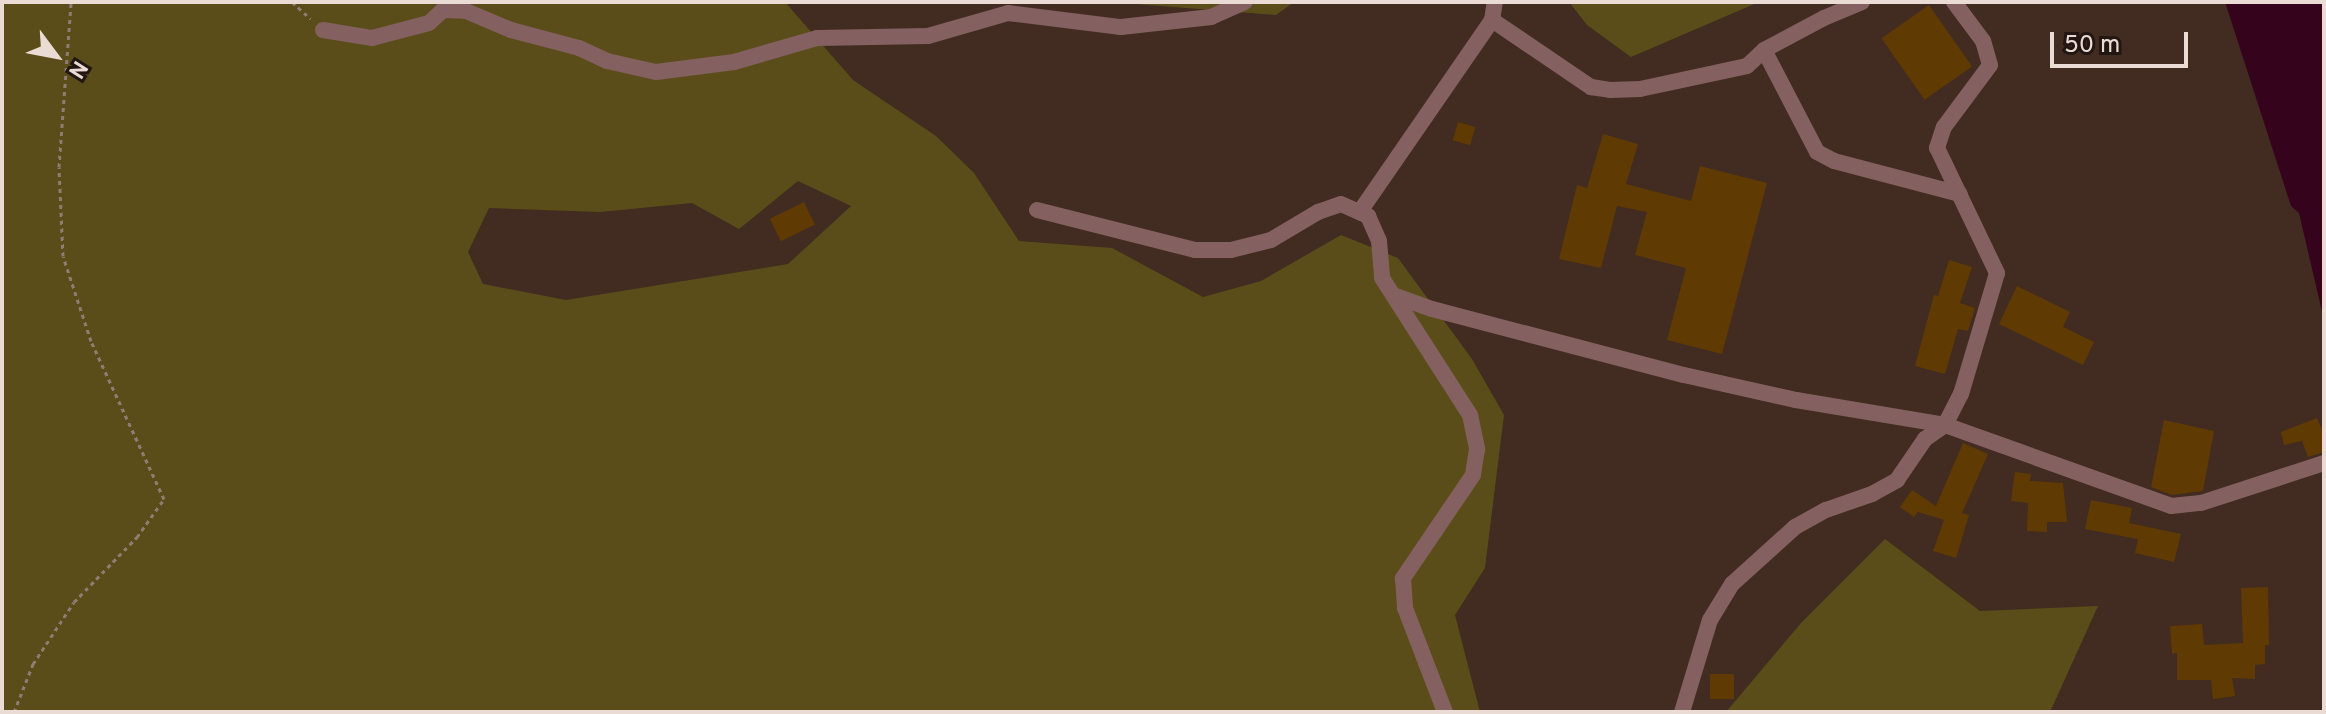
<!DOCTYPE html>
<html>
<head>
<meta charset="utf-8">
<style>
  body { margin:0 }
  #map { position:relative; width:2326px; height:714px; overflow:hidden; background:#422b20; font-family:Overpass,sans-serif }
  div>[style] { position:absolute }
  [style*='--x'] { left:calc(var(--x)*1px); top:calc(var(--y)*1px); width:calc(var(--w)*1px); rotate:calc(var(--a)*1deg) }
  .green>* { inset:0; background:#5a4d19 }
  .water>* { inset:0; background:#35041c }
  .building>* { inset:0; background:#5f3b03; transform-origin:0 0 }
  .path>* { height:3px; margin-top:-1.5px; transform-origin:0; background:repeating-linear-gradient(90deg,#907c74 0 4px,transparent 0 8px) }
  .minor>* { height:16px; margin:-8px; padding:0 8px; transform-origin:8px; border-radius:8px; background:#846160 }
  span { translate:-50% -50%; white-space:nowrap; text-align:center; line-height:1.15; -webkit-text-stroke:6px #211612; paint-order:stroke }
  .frame { position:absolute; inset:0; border:4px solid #ebdbd5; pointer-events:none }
  .north { position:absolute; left:16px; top:16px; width:80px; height:80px; -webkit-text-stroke:6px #211612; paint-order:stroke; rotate:122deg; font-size:22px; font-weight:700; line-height:32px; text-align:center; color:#ebdbd5 }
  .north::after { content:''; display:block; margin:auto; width:28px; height:36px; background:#ebdbd5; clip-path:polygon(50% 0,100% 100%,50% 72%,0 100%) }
  .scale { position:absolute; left:2050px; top:32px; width:138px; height:36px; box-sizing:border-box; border:4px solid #ebdbd5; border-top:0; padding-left:10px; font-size:24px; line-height:28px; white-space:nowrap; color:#ebdbd5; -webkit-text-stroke:6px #211612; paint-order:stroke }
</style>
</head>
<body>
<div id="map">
  <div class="green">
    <i style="clip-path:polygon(evenodd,2px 2px,785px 2px,853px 80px,936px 136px,974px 173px,1019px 241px,1112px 248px,1203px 297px,1261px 281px,1341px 235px,1398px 258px,1472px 359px,1504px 415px,1485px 568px,1455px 615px,1480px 712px,2px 712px,2px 2px,798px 181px,851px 206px,788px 264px,566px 300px,483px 284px,468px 252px,489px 208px,600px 212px,692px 203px,739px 229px,798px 181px)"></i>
    <i style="clip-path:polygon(1110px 2px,1294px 2px,1276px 15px)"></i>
    <i style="clip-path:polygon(1569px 2px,1759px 2px,1631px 57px,1587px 25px)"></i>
    <i style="clip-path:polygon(1885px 539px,1980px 611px,2098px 606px,2050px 712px,1726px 712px,1801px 623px)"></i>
  </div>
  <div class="water">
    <i style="clip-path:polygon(2225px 2px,2324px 2px,2324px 320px,2299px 213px,2291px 206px)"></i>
  </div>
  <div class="building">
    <i style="left:1929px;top:5px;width:75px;height:58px;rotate:55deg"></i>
    <i style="left:1458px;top:122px;width:18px;height:19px;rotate:16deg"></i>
    <i style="clip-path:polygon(1603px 134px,1638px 144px,1626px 184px,1691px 201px,1700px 166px,1767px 183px,1722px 354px,1667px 340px,1686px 268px,1635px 255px,1647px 212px,1617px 206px,1601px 268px,1559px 259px,1577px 185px,1587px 188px)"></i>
    <i style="left:804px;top:202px;width:25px;height:38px;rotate:64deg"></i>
    <i style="clip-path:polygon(1949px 260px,1972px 267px,1960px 303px,1975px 308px,1968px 331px,1958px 329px,1945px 374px,1915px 366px,1934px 295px,1938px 296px)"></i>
    <i style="clip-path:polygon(2017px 286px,2070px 312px,2063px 327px,2094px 342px,2083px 365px,1999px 324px)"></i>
    <i style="clip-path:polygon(2317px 418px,2324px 434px,2324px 452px,2308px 457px,2302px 441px,2284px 445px,2281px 432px)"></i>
    <i style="clip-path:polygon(2164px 420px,2214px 431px,2203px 491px,2172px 495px,2151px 487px)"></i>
    <i style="clip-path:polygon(1963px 443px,1988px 454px,1962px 513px,1969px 515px,1956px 558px,1933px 551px,1944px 520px,1918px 512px,1914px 517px,1900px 507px,1912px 490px,1936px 506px)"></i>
    <i style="clip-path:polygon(2015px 472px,2031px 474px,2030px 481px,2063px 483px,2067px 522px,2047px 522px,2047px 532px,2027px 531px,2028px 503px,2011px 501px)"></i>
    <i style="clip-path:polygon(2091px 500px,2132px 508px,2129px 523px,2181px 534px,2174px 562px,2135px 553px,2138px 539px,2085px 529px)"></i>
    <i style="clip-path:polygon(2268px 587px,2269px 645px,2265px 645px,2265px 664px,2255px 665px,2255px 679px,2232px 678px,2235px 696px,2213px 699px,2211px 680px,2177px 680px,2177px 653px,2172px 654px,2170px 626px,2202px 624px,2204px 645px,2243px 643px,2241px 588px)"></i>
    <i style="left:1710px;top:674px;width:24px;height:25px"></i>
  </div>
  <div class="path">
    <i style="--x:292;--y:2;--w:25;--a:42"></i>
    <i style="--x:14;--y:712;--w:52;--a:-68.4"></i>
    <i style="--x:33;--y:664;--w:74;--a:-56.5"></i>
    <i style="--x:74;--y:602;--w:91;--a:-45.9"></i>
    <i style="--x:137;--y:537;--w:47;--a:-54.6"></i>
    <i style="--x:164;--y:499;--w:174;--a:-114.8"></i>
    <i style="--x:91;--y:341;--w:89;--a:-108.2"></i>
    <i style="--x:63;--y:256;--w:89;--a:-92.6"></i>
    <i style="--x:59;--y:167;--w:165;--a:-85.8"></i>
  </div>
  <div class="minor">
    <i style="--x:1492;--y:20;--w:120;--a:34.1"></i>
    <i style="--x:1591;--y:87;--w:19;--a:9"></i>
    <i style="--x:1610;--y:90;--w:30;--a:-2"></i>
    <i style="--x:1640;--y:89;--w:109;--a:-12.1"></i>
    <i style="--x:1747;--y:66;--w:23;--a:-43"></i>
    <i style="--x:1764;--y:50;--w:68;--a:-28.1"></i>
    <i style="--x:1824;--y:18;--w:41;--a:-22.8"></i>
    <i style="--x:323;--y:30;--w:50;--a:9.3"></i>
    <i style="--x:372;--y:38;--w:59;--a:-14.7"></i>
    <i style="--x:429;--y:23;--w:19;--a:-43"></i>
    <i style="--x:443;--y:10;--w:23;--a:2"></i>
    <i style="--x:466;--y:11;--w:49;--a:22.9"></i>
    <i style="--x:511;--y:30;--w:70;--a:14.8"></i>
    <i style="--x:579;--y:48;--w:31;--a:25"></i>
    <i style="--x:607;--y:61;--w:50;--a:12.7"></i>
    <i style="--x:656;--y:72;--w:79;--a:-7.3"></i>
    <i style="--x:734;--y:62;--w:86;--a:-16.1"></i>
    <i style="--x:817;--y:38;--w:111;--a:-1"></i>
    <i style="--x:928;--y:36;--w:83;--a:-16"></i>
    <i style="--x:1008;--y:13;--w:114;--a:7.1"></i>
    <i style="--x:1121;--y:27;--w:91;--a:-6.3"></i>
    <i style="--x:1211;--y:17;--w:37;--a:-24"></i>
    <i style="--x:1764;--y:50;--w:115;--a:62.5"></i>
    <i style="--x:1817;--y:152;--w:19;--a:28"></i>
    <i style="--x:1834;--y:161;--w:130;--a:14.7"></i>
    <i style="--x:1037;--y:210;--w:163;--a:14.2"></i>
    <i style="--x:1195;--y:250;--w:36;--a:0"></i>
    <i style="--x:1231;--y:250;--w:41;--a:-14"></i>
    <i style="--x:1271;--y:240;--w:55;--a:-30.8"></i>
    <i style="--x:1318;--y:212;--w:24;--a:-19"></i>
    <i style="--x:1341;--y:204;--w:30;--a:24"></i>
    <i style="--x:1368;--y:216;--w:27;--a:66"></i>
    <i style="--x:1379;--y:241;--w:37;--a:85"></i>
    <i style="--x:1382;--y:278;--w:163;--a:57.3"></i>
    <i style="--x:1470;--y:415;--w:35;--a:78"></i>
    <i style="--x:1477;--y:449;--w:26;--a:99"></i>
    <i style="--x:1473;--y:475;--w:125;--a:124.2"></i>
    <i style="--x:1403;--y:578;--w:30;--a:86"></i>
    <i style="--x:1405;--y:608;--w:111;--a:69"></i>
    <i style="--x:1361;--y:210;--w:231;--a:-55.4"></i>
    <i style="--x:1492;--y:20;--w:18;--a:-81"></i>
    <i style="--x:1396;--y:296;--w:38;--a:20"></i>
    <i style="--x:1432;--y:309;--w:260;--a:14.7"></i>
    <i style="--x:1684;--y:375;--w:115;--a:12.6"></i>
    <i style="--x:1796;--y:400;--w:151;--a:9.5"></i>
    <i style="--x:1945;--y:425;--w:240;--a:19.7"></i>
    <i style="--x:2171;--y:506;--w:30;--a:-6"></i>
    <i style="--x:2201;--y:503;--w:129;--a:-18"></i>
    <i style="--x:1682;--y:712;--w:96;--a:-73.1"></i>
    <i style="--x:1710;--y:620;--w:42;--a:-58.6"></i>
    <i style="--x:1732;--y:584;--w:85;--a:-42.1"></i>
    <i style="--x:1795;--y:527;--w:35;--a:-29"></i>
    <i style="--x:1826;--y:510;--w:49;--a:-19.2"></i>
    <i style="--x:1872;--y:494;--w:29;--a:-29"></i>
    <i style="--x:1897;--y:480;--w:50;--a:-55.7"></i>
    <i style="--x:1925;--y:439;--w:24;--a:-35"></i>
    <i style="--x:1945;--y:425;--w:35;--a:-63"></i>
    <i style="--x:1961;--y:394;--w:126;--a:-73.4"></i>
    <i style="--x:1997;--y:273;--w:139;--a:-115.6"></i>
    <i style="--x:1937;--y:148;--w:22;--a:-72"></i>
    <i style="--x:1944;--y:127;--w:77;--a:-53.4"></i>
    <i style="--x:1990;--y:65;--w:25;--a:-106"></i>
    <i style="--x:1983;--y:41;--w:49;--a:-126.6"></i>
  </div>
  <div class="frame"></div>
  <div class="north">N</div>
  <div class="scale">50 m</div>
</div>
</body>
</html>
